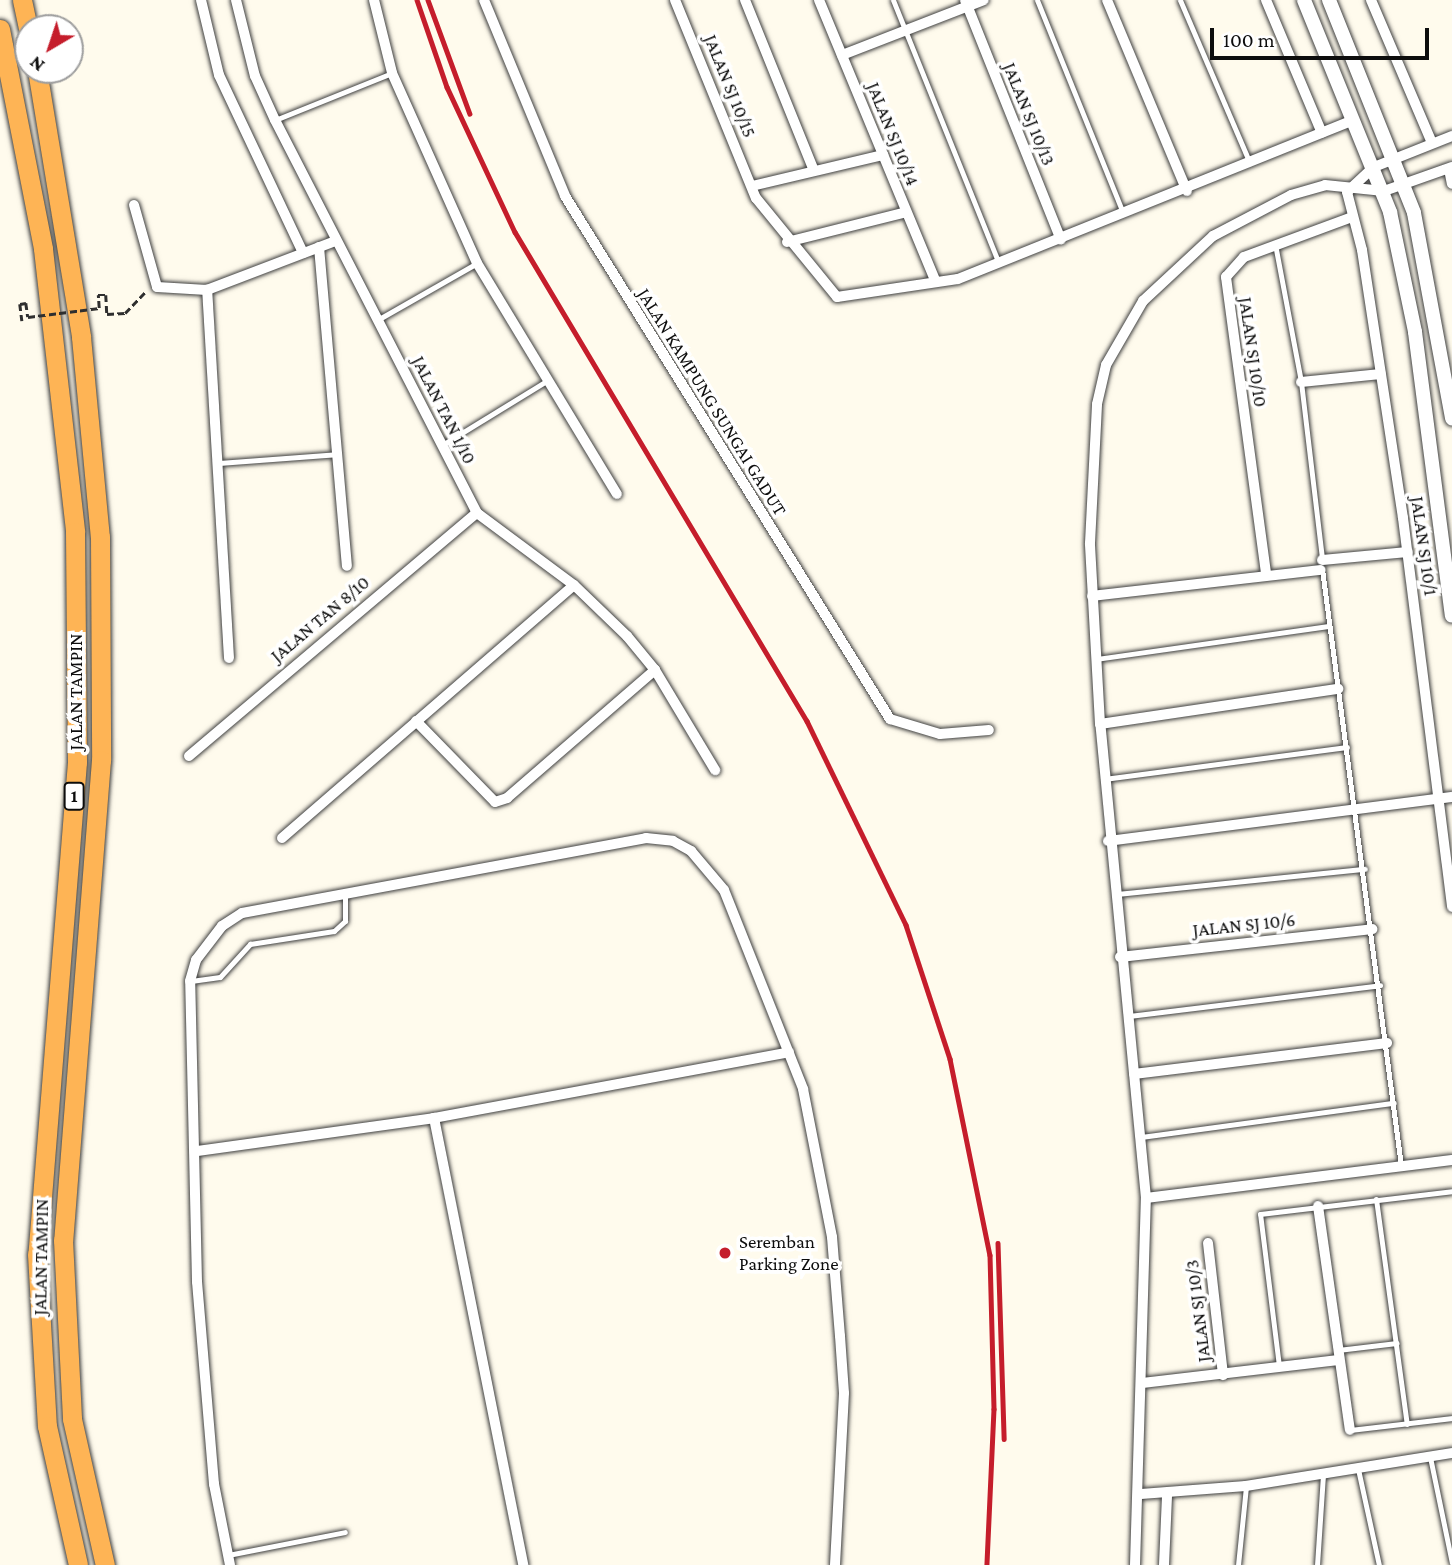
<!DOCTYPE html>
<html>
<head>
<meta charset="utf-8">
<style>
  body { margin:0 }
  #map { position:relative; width:1452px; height:1565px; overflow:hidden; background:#fffbed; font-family:"Crimson Pro",serif }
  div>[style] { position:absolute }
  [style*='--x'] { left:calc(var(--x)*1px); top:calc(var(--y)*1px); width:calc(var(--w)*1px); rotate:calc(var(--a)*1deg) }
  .path>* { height:2.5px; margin-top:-1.25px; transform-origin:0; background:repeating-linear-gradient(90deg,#2f2f2f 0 7px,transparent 0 10.5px) }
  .roads { filter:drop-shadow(0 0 2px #404040) drop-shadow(0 0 2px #404040) }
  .service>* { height:5px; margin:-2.5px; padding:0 2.5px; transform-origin:2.5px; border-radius:2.5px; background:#fff }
  .minor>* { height:10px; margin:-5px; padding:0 5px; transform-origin:5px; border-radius:5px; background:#fff }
  .tertiary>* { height:14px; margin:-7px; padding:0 7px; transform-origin:7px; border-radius:7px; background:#fff }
  .trunk>* { height:19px; margin:-9.5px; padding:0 9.5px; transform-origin:9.5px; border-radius:9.5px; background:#feb455 }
  .rail>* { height:4.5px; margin:-2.25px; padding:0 2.25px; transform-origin:2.25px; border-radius:2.25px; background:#c51d2b }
  .path-bridge>* { height:2.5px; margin-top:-1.25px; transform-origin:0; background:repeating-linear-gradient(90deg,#2f2f2f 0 7px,transparent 0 10.5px) }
  .dots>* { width:19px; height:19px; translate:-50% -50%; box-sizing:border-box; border:4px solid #fff; border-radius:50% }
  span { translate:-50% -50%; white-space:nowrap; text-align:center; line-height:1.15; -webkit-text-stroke:7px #fff; paint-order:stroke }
  .shield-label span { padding:2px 5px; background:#fff; border:2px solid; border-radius:5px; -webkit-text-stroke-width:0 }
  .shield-label { font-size:18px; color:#0d0d0d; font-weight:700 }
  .street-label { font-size:19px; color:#0d0d0d }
  .poi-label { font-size:19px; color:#0d0d0d }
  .left { translate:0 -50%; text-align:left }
  .north { position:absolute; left:14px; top:14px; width:70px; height:70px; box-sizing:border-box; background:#fff; border:2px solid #9e9e9e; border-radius:50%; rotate:219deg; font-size:19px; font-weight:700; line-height:28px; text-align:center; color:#0d0d0d }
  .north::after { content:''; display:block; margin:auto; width:24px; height:32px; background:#c51d2b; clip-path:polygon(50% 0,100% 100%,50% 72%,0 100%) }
  .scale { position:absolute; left:1210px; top:28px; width:219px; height:32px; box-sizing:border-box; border:4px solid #0d0d0d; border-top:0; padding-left:9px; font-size:21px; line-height:24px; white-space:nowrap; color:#0d0d0d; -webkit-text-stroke:5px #fff; paint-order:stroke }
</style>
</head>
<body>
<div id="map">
  <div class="path">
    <i style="--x:106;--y:295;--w:19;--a:87"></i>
    <i style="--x:107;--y:314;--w:18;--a:-3"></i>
    <i style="--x:125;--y:313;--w:29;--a:-46"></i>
    <i style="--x:20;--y:304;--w:17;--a:83"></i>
  </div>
  <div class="roads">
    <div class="service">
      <i style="--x:893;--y:0;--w:284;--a:68.1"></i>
      <i style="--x:1037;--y:0;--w:230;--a:68"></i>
      <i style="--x:1180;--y:0;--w:175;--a:66.8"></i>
      <i style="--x:275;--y:120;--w:126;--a:-21.9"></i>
      <i style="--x:1275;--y:244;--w:140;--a:79.3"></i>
      <i style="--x:1301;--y:382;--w:178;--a:83.2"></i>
      <i style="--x:379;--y:319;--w:113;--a:-29.7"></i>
      <i style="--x:442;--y:445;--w:124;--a:-31.5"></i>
      <i style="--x:218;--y:463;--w:119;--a:-4.3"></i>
      <i style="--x:1322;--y:569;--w:602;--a:82.46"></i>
      <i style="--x:1096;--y:659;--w:234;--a:-8.1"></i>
      <i style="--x:1104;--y:779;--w:245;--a:-7.5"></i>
      <i style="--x:1117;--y:894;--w:249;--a:-5.8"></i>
      <i style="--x:191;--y:981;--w:29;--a:-8"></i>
      <i style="--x:220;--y:977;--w:45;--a:-47.7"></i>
      <i style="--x:250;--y:944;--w:85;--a:-8.8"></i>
      <i style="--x:334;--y:931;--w:15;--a:-42"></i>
      <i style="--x:345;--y:921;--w:27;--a:-90"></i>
      <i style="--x:1129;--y:1016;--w:253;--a:-7"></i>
      <i style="--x:1141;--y:1137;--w:255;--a:-7.7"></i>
      <i style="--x:1376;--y:1199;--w:227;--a:82.2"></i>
      <i style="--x:1338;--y:1350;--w:59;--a:-6.8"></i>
      <i style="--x:1279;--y:1366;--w:153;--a:-97.1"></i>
      <i style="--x:1260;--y:1214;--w:193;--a:-6.8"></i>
      <i style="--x:1350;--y:1430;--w:103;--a:-6.7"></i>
      <i style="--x:1430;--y:1457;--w:108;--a:78.3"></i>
      <i style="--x:1358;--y:1469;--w:98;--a:77.7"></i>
      <i style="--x:228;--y:1555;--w:119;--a:-11.1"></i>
      <i style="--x:1238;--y:1565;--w:79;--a:-84.2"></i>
      <i style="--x:1317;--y:1565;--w:91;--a:-86.2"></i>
    </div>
    <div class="minor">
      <i style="--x:201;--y:0;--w:77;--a:76.5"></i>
      <i style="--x:219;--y:75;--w:197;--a:64.7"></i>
      <i style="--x:236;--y:0;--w:78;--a:76"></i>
      <i style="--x:255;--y:76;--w:48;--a:65.6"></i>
      <i style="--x:275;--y:120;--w:442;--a:62.8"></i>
      <i style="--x:477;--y:513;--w:121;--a:36.6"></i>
      <i style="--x:574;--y:585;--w:74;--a:43.9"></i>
      <i style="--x:627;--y:636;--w:44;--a:50.5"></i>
      <i style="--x:655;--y:670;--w:117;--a:59"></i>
      <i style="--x:374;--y:0;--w:75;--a:76.1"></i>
      <i style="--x:392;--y:73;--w:208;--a:65.9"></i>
      <i style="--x:477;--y:263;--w:270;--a:58.8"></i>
      <i style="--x:484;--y:0;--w:212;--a:67.5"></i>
      <i style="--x:565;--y:196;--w:616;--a:58.14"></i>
      <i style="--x:890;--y:719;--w:52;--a:16.7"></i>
      <i style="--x:940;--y:734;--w:49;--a:-4.7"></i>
      <i style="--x:675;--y:0;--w:214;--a:67.8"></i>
      <i style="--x:756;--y:198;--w:128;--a:50.7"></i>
      <i style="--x:837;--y:297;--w:122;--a:-8.5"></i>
      <i style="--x:958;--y:279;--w:426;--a:-21.9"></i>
      <i style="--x:745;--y:0;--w:184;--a:68"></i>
      <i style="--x:819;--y:0;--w:305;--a:67.5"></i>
      <i style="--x:965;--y:0;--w:258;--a:68.2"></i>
      <i style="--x:1107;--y:0;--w:207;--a:67.3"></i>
      <i style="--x:1266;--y:0;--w:144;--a:67.2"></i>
      <i style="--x:1371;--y:0;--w:155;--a:66.9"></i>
      <i style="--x:842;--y:55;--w:152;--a:-21.2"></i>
      <i style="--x:1449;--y:169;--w:15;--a:79"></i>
      <i style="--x:752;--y:186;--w:135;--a:-13.3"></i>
      <i style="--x:1347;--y:192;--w:60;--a:75.5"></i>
      <i style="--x:1362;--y:250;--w:271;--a:81.3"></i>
      <i style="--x:1403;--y:518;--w:392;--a:82.8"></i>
      <i style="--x:1347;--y:192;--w:37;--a:-43"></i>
      <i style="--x:1374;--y:167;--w:84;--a:-21.7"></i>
      <i style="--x:134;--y:205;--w:85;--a:74.3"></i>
      <i style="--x:157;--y:287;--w:50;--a:3.4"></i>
      <i style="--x:787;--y:242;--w:123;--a:-14.1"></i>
      <i style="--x:319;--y:247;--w:320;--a:85"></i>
      <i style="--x:1301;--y:382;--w:80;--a:-5.7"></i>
      <i style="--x:1322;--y:560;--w:86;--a:-5.3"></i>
      <i style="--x:1266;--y:573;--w:299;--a:-97.7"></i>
      <i style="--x:1226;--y:277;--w:27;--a:-48"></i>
      <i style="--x:1244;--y:257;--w:115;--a:-20.3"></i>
      <i style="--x:1092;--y:596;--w:230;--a:-6.5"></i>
      <i style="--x:229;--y:658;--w:369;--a:-93.4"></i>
      <i style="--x:207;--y:290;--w:137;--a:-20.9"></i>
      <i style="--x:416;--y:721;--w:113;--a:45.7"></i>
      <i style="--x:495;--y:802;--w:13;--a:-18"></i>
      <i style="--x:507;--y:798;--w:196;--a:-40.9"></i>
      <i style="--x:1100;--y:724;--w:241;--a:-8.4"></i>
      <i style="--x:189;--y:756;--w:377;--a:-40.2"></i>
      <i style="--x:282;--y:838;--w:386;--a:-40.9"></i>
      <i style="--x:1108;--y:841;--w:347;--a:-7.3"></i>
      <i style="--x:1120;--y:957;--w:254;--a:-6.3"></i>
      <i style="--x:1134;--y:1074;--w:255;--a:-7"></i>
      <i style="--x:434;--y:1118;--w:456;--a:78.7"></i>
      <i style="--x:197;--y:1151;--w:239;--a:-7.9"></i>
      <i style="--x:434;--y:1118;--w:361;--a:-10.5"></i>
      <i style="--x:1146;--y:1198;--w:308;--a:-7.1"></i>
      <i style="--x:1318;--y:1206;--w:226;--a:81.9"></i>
      <i style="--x:1208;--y:1243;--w:133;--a:83.5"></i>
      <i style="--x:1143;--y:1383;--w:196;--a:-6.7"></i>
      <i style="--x:1141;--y:1494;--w:105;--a:-4.4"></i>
      <i style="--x:1246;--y:1486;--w:209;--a:-9.1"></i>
      <i style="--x:230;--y:1565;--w:83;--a:-101.2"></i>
      <i style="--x:214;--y:1484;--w:203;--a:-94.8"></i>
      <i style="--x:197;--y:1282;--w:301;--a:-91.3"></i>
      <i style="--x:190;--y:981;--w:22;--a:-74"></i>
      <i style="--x:196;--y:960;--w:43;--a:-52.6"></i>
      <i style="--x:222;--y:926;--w:24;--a:-33"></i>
      <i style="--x:242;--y:913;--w:411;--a:-10.5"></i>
      <i style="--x:646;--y:838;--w:27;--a:6"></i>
      <i style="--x:673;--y:841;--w:21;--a:29"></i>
      <i style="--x:691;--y:851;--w:51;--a:49.8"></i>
      <i style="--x:724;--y:890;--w:214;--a:68.3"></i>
      <i style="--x:803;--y:1089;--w:151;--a:78.9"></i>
      <i style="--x:832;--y:1237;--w:99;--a:85.4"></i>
      <i style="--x:840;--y:1336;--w:57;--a:86"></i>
      <i style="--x:844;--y:1393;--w:172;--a:93"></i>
      <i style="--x:1135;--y:1565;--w:367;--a:-88.3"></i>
      <i style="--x:1146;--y:1198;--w:476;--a:-95.5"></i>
      <i style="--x:1100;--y:724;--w:181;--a:-93.2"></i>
      <i style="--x:1090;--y:543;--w:139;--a:-87.1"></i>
      <i style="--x:1097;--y:404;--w:40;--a:-77"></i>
      <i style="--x:1106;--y:365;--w:74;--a:-60"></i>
      <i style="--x:1143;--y:301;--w:96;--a:-42.9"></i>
      <i style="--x:1213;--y:236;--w:88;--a:-27.7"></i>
      <i style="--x:1291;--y:195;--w:35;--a:-16"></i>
      <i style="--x:1325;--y:185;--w:59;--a:5.8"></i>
      <i style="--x:1384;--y:191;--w:72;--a:-19.4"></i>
      <i style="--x:1164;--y:1565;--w:70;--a:-87.5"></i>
    </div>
    <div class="tertiary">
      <i style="--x:1304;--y:0;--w:229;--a:67.9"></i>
      <i style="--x:1390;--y:212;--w:123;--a:78.2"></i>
      <i style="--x:1415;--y:332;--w:286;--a:82.6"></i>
      <i style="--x:1329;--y:0;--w:229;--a:68.2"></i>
      <i style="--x:1414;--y:213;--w:209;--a:79.5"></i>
    </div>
    <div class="trunk">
      <i style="--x:22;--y:0;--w:29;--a:78"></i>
      <i style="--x:0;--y:29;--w:224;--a:78.9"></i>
      <i style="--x:43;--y:249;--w:285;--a:83.5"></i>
      <i style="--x:75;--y:532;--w:230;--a:89.5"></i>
      <i style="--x:77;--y:762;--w:494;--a:94.6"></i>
      <i style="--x:37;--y:1254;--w:172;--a:86.7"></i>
      <i style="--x:47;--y:1426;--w:142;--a:77.4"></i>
      <i style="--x:37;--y:70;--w:271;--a:80.6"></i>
      <i style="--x:81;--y:337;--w:201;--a:84.6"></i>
      <i style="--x:100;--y:537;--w:223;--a:89.7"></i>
      <i style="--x:101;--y:760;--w:482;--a:94.5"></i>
      <i style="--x:63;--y:1240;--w:179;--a:87.1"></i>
      <i style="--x:72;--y:1419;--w:150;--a:77.3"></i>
    </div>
  </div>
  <div class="rail">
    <i style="--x:417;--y:0;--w:92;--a:71"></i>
    <i style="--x:447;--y:87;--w:160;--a:64.9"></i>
    <i style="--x:515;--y:232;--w:570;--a:59.16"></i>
    <i style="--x:807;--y:721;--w:227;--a:64.1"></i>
    <i style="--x:906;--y:925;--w:141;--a:71.8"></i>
    <i style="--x:950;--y:1059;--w:200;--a:78.5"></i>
    <i style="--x:990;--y:1255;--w:154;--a:88.5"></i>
    <i style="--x:994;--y:1409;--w:156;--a:92.6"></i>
    <i style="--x:428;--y:0;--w:121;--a:69.8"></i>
    <i style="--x:998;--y:1243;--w:196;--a:88.2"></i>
  </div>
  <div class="path-bridge">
    <i style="--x:20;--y:304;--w:6;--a:-9"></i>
    <i style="--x:26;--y:303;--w:14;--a:82"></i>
    <i style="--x:28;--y:317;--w:72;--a:-7.2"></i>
    <i style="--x:99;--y:308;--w:13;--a:-94"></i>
    <i style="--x:98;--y:295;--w:8;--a:0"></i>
  </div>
  <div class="dots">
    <i style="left:725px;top:1253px;background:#c51d2b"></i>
  </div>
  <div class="shield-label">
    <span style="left:74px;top:796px">1</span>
  </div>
  <div class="street-label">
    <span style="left:730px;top:86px;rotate:68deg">JALAN SJ 10/15</span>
    <span style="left:1029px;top:114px;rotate:68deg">JALAN SJ 10/13</span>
    <span style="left:893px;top:134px;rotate:68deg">JALAN SJ 10/14</span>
    <span style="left:1253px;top:352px;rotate:82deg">JALAN SJ 10/10</span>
    <span style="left:712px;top:402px;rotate:58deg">JALAN KAMPUNG SUNGAI GADUT</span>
    <span style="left:444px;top:410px;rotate:63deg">JALAN TAN 1/10</span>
    <span style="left:1424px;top:546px;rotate:82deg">JALAN SJ 10/1</span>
    <span style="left:320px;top:619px;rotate:-40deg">JALAN TAN 8/10</span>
    <span style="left:76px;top:692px;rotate:-90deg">JALAN TAMPIN</span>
    <span style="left:1244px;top:925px;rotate:-6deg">JALAN SJ 10/6</span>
    <span style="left:41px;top:1257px;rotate:-89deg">JALAN TAMPIN</span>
    <span style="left:1198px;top:1311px;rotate:-97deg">JALAN SJ 10/3</span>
  </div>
  <div class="poi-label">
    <span class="left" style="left:739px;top:1253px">Seremban<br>Parking Zone</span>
  </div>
  <div class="north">N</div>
  <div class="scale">100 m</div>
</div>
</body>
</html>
